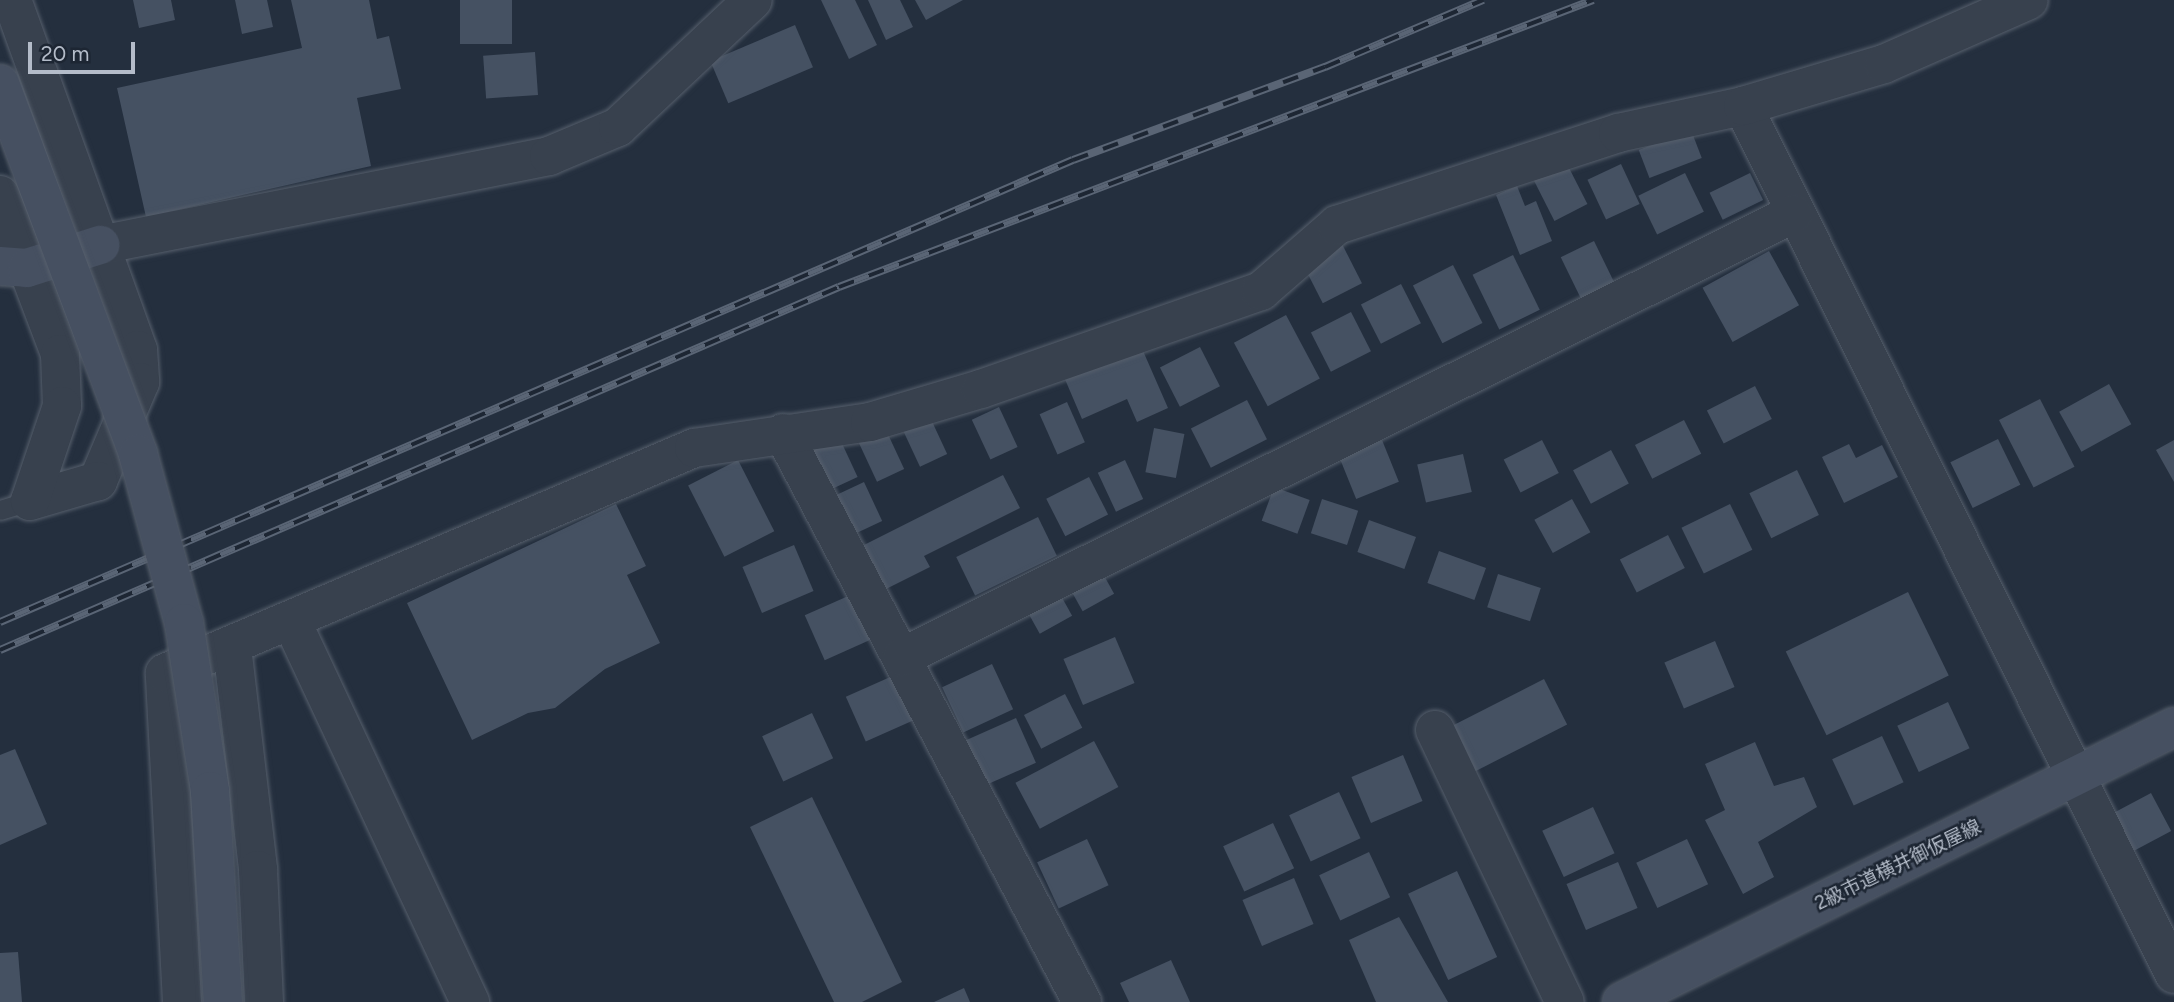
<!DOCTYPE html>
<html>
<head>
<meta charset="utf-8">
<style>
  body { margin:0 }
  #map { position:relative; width:2174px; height:1002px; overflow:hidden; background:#242f3e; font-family:Figtree,"Noto Sans JP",sans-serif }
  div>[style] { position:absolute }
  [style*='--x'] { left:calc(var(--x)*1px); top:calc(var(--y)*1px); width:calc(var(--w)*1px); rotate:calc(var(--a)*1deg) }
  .building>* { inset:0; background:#455162; transform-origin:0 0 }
  .roads { filter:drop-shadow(0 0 2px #565f6c) drop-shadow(0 0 2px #565f6c) }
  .lane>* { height:19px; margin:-9.5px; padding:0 9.5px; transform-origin:9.5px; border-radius:9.5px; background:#38414e }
  .street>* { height:38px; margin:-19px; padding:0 19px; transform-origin:19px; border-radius:19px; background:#38414e }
  .secondary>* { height:38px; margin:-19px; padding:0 19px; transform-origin:19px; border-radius:19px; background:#465061 }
  .rail>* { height:8px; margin-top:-4px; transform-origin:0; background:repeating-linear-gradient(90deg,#1d2633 0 16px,#5a6575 0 32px); box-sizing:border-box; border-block:2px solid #5a6575 }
  .bridges { filter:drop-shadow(0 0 2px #565f6c) drop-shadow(0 0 2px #565f6c) }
  .secondary-bridge>* { height:38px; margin:-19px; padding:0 19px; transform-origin:19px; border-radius:19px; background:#465061 }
  span { translate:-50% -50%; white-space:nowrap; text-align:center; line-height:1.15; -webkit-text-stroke:5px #1d2633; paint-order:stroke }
  .street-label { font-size:19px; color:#b4bcc9 }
  .scale { position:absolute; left:28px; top:42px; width:107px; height:32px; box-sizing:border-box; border:4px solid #b4bcc9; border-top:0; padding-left:9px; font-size:21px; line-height:24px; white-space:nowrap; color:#b4bcc9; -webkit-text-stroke:5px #1d2633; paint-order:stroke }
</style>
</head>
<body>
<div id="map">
  <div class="building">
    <i style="clip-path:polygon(133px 0,171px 0,175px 20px,139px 28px)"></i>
    <i style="clip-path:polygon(235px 0,267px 0,273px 27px,242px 34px)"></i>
    <i style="clip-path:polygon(291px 0,369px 0,377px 39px,389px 36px,401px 89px,357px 98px,371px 166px,146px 217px,117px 88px,302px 48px)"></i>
    <i style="left:460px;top:0;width:52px;height:44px"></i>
    <i style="clip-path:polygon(821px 0,855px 0,877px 45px,849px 59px)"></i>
    <i style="clip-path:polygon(868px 0,900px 0,913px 27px,886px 40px)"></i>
    <i style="clip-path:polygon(915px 0,963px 0,926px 20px)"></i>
    <i style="left:795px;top:25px;width:46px;height:92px;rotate:67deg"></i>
    <i style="left:535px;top:52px;width:43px;height:52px;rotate:86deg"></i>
    <i style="left:1691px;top:130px;width:30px;height:56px;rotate:69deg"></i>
    <i style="left:1567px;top:164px;width:45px;height:37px;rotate:63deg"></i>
    <i style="left:1621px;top:164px;width:44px;height:37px;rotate:65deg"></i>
    <i style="left:1685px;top:173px;width:43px;height:52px;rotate:64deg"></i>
    <i style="left:1750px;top:173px;width:30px;height:45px;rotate:64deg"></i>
    <i style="clip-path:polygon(1517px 186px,1525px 206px,1536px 201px,1552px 241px,1520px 255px,1496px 195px)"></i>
    <i style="left:1594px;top:241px;width:46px;height:37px;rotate:64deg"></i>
    <i style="left:1342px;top:244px;width:44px;height:44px;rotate:63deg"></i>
    <i style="left:1769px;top:251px;width:62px;height:76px;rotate:61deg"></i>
    <i style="left:1513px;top:255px;width:61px;height:45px;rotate:64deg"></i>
    <i style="left:1453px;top:265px;width:65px;height:45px;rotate:63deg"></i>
    <i style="left:1401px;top:284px;width:44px;height:45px;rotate:63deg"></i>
    <i style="left:1351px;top:312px;width:44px;height:45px;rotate:63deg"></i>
    <i style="left:1286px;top:315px;width:72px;height:59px;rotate:62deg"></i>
    <i style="clip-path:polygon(1140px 344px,1168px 408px,1137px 422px,1127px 399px,1082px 419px,1064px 377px)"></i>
    <i style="left:1200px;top:347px;width:44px;height:45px;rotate:63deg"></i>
    <i style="left:2109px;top:384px;width:46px;height:57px;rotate:61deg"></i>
    <i style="left:1755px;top:386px;width:37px;height:54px;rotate:63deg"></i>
    <i style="left:2040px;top:399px;width:76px;height:46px;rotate:63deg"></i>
    <i style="left:1247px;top:400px;width:44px;height:63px;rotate:63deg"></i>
    <i style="left:1067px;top:402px;width:44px;height:30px;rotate:66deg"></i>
    <i style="left:999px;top:407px;width:44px;height:30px;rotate:65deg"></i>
    <i style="left:929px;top:415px;width:43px;height:30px;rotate:65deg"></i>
    <i style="left:1684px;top:420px;width:38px;height:55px;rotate:63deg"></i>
    <i style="left:1154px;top:428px;width:31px;height:45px;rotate:11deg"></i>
    <i style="left:886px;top:430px;width:43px;height:30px;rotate:65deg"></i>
    <i style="left:839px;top:437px;width:44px;height:29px;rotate:65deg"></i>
    <i style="left:1998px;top:439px;width:51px;height:53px;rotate:64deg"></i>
    <i style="left:1382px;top:440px;width:45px;height:46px;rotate:68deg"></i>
    <i style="left:1542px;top:440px;width:37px;height:43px;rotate:63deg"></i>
    <i style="clip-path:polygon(2174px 440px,2174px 482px,2156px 450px)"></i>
    <i style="clip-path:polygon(1849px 444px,1856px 458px,1882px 445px,1898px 477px,1844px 503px,1822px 457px)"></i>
    <i style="left:1611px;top:450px;width:38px;height:43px;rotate:62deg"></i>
    <i style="left:1463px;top:454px;width:39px;height:47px;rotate:77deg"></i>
    <i style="left:738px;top:460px;width:80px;height:56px;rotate:63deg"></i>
    <i style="left:1125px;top:460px;width:43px;height:30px;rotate:65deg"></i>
    <i style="left:1797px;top:470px;width:50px;height:53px;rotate:64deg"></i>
    <i style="clip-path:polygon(1003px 475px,1020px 508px,924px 556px,930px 567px,880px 592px,858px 548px)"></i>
    <i style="left:1089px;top:477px;width:42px;height:48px;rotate:63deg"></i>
    <i style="left:864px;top:482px;width:43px;height:30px;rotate:65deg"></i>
    <i style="left:1274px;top:487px;width:38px;height:36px;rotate:20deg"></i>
    <i style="left:1322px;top:499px;width:38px;height:36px;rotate:18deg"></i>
    <i style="left:1572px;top:499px;width:38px;height:43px;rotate:61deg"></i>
    <i style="clip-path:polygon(616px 504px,646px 566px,627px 575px,660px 643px,605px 669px,555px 708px,528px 713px,472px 740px,407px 603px)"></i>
    <i style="left:1730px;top:504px;width:51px;height:54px;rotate:64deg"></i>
    <i style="left:1038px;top:517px;width:43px;height:91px;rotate:64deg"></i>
    <i style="left:1369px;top:520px;width:50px;height:34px;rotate:20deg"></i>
    <i style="left:1668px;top:535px;width:37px;height:54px;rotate:63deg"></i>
    <i style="left:794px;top:545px;width:50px;height:56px;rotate:67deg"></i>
    <i style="left:1439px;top:551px;width:50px;height:34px;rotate:20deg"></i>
    <i style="left:1102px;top:572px;width:25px;height:36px;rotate:61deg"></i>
    <i style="left:1498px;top:574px;width:45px;height:35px;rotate:18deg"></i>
    <i style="left:1908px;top:592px;width:93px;height:136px;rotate:64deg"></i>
    <i style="left:855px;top:593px;width:49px;height:55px;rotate:66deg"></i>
    <i style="left:1060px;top:594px;width:25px;height:37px;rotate:61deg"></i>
    <i style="left:1115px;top:637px;width:50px;height:56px;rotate:67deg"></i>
    <i style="left:1715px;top:641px;width:50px;height:55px;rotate:67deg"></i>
    <i style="left:992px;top:664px;width:50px;height:55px;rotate:65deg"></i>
    <i style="left:897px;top:674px;width:49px;height:56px;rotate:66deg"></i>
    <i style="left:1544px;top:679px;width:51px;height:104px;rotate:63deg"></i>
    <i style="left:1065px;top:694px;width:38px;height:46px;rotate:63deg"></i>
    <i style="left:1948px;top:702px;width:51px;height:56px;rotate:65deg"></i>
    <i style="left:812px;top:713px;width:50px;height:55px;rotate:65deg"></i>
    <i style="left:1016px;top:718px;width:49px;height:56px;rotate:66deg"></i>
    <i style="left:1882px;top:736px;width:51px;height:55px;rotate:65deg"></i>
    <i style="left:1094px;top:741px;width:52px;height:89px;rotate:62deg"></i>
    <i style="clip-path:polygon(1755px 742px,1774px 786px,1804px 777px,1817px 807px,1758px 842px,1774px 877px,1743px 894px,1705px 820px,1725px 810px,1705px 764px)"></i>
    <i style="clip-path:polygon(15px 749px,47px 824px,0 845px,0 755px)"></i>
    <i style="left:1403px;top:755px;width:50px;height:56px;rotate:67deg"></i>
    <i style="left:1339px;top:792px;width:51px;height:55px;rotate:65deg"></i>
    <i style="left:2151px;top:793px;width:43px;height:42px;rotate:62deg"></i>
    <i style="clip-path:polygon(812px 797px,902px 982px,862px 1002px,834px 1002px,750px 827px)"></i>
    <i style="left:1593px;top:807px;width:51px;height:56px;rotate:65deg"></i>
    <i style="left:1273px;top:823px;width:50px;height:55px;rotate:65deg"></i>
    <i style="left:1087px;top:839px;width:51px;height:55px;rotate:65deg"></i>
    <i style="left:1687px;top:839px;width:50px;height:56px;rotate:65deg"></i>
    <i style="left:1369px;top:852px;width:50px;height:55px;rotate:65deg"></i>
    <i style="left:1618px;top:862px;width:50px;height:56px;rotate:67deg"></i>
    <i style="left:1457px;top:871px;width:95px;height:54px;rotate:65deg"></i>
    <i style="left:1294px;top:878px;width:50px;height:56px;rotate:67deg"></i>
    <i style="clip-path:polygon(1399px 917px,1448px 1002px,1376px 1002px,1349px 940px)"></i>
    <i style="clip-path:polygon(18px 952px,22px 1002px,0 1002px,0 953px)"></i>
    <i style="clip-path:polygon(1171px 960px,1190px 1002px,1129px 1002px,1120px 983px)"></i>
    <i style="clip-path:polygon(964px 988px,970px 1002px,934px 1002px)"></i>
  </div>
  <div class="roads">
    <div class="lane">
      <i style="--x:0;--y:510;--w:31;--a:-17"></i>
    </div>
    <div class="street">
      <i style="--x:12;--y:0;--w:372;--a:70.2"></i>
      <i style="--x:138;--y:350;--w:32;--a:86"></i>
      <i style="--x:140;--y:382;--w:108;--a:113"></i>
      <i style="--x:98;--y:481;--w:71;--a:163.6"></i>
      <i style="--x:1743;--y:106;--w:969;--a:63.59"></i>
      <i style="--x:0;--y:195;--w:170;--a:69.3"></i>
      <i style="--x:60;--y:354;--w:52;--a:87.8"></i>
      <i style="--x:62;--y:406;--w:100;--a:108.6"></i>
      <i style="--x:100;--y:245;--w:458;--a:-11.2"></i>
      <i style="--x:549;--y:156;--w:75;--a:-22.8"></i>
      <i style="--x:618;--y:127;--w:185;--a:-43.3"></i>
      <i style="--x:783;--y:433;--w:643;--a:62.28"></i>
      <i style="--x:292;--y:622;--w:420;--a:64.9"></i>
      <i style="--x:232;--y:647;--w:225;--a:83.3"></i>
      <i style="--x:258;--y:870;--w:132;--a:87.4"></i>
      <i style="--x:902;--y:657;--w:995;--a:-26.44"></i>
      <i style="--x:1435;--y:730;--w:301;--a:64.5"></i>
      <i style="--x:182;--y:1002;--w:329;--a:-93"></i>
      <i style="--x:165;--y:673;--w:575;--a:-23.04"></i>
      <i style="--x:694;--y:448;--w:178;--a:-8.4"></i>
      <i style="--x:870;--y:422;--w:116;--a:-16.6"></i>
      <i style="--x:981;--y:389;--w:297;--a:-19.3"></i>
      <i style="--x:1261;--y:291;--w:101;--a:-41"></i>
      <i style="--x:1337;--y:225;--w:296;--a:-18.1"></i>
      <i style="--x:1618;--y:133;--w:128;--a:-12.2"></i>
      <i style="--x:1743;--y:106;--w:147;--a:-16.6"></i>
      <i style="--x:1884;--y:64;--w:158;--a:-23.8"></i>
    </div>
    <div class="secondary">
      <i style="--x:0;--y:266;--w:27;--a:4"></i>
      <i style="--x:27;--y:268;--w:77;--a:-17.5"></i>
      <i style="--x:1622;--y:1002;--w:617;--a:-26.48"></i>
    </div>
  </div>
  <div class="rail">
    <i style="--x:0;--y:622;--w:1168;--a:-23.3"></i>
    <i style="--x:1073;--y:160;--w:269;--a:-20.3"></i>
    <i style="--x:1325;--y:67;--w:172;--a:-23"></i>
    <i style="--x:0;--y:650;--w:914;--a:-23.4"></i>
    <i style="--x:839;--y:287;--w:807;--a:-20.84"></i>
  </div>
  <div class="bridges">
    <div class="secondary-bridge">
      <i style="--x:0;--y:84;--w:395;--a:69.5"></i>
      <i style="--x:138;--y:454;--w:175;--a:74.8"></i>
      <i style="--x:184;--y:623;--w:170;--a:81.2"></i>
      <i style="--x:210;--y:791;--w:211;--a:86.5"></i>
    </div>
  </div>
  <div class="street-label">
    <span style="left:1898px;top:865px;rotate:-26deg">2級市道横井御仮屋線</span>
  </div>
  <div class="scale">20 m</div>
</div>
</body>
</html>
